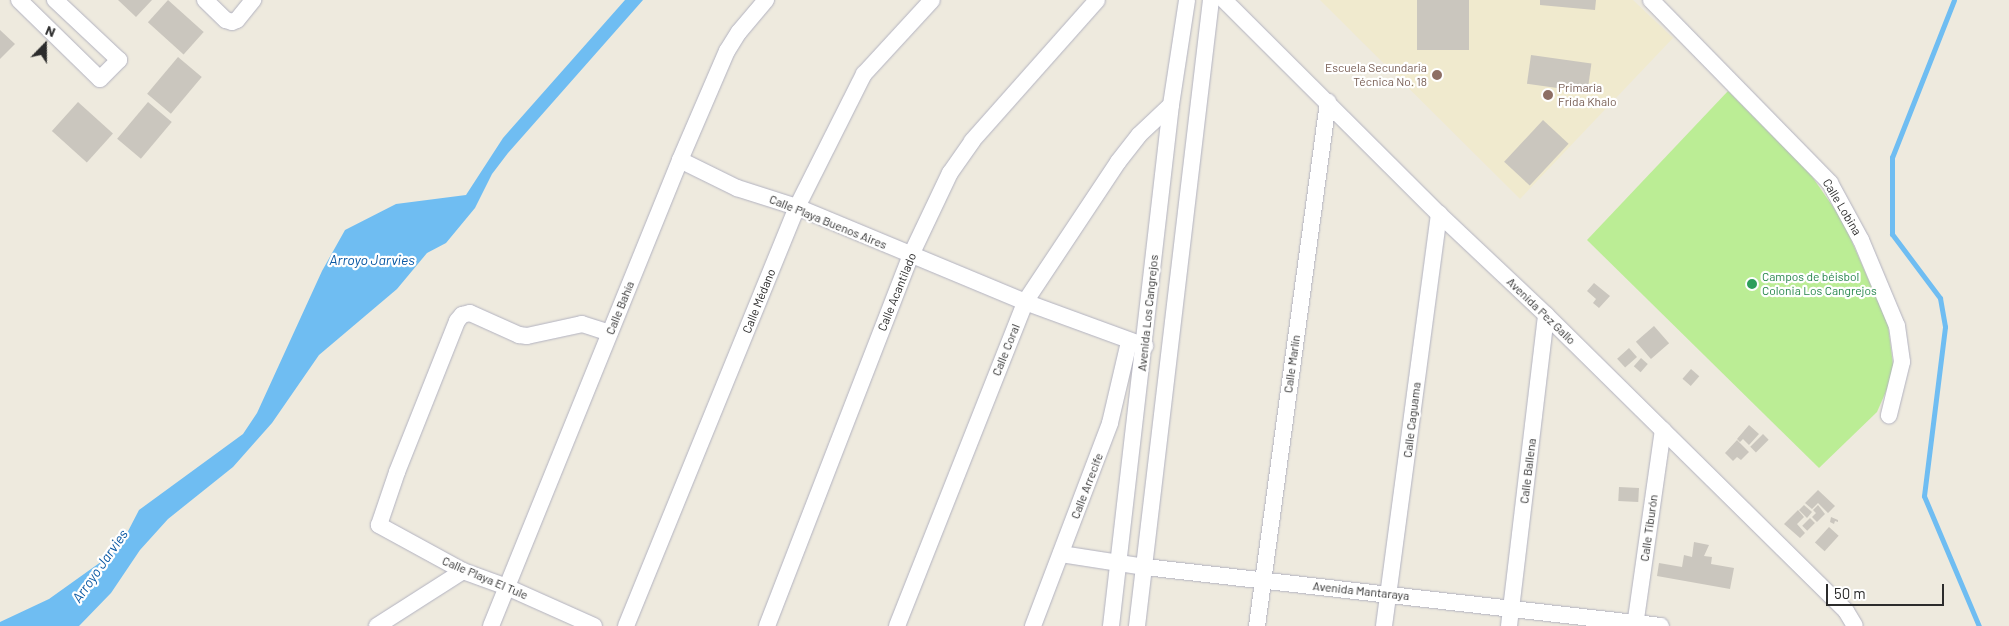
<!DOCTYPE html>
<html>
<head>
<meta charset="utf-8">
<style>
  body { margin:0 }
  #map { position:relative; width:2009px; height:626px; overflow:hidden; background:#eeeade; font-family:Barlow,sans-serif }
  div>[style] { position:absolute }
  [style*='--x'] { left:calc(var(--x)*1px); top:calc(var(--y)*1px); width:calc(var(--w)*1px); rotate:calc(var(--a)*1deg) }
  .education>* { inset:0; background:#f0eace }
  .pitch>* { inset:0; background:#bbed95 }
  .water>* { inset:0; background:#6fbdf2 }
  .stream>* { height:5px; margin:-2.5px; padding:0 2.5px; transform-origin:2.5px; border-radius:2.5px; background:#6fbdf2 }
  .building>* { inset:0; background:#cac6be; transform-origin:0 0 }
  .roads { filter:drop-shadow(0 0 1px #b2b2c0) drop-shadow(0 0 1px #b2b2c0) }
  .minor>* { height:16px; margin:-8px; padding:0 8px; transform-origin:8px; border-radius:8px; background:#fff }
  .dots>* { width:14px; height:14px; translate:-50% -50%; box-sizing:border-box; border:2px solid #fff; border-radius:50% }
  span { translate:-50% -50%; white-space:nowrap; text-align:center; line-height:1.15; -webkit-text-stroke:4.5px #fff; paint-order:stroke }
  .education-label { font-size:12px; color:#785e54 }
  .right { translate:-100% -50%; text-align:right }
  .left { translate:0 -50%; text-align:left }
  .street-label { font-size:12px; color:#2c2c2c }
  .leisure-label { font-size:12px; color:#27864d }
  .water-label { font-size:14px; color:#0a58a3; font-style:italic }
  .north { position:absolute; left:20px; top:20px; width:50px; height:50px; -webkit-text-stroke:4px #fff; paint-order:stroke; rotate:22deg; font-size:14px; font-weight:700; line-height:20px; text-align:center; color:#2c2c2c }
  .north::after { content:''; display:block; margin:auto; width:18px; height:22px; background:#2c2c2c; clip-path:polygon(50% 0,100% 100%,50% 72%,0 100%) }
  .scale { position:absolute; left:1826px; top:584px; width:118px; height:22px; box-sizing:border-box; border:2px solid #2c2c2c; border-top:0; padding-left:6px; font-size:15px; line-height:18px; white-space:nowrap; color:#2c2c2c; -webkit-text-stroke:4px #fff; paint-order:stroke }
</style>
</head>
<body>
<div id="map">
  <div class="education">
    <i style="clip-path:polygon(1320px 0,1633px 0,1673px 38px,1520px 199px)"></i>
  </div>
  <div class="pitch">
    <i style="clip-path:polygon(1728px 91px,1811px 175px,1843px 221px,1888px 325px,1894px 373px,1877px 412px,1819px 468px,1587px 240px)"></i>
  </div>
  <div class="water">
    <i style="clip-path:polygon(625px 0,643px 0,508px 153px,492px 174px,475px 208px,446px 243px,427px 253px,397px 289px,319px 355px,272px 423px,233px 467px,168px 519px,140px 550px,111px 593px,79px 626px,0 626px,0 622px,49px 599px,112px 554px,125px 537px,139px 510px,243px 434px,257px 413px,322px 271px,345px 230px,396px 204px,466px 195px,503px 138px)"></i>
  </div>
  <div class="stream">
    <i style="--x:1954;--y:0;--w:169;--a:111.5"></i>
    <i style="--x:1892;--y:157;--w:77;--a:90"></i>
    <i style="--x:1892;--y:234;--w:80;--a:53.1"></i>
    <i style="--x:1940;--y:298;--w:29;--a:80"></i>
    <i style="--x:1945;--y:327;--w:170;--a:97.1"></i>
    <i style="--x:1924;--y:496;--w:141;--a:67.1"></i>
  </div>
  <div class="building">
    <i style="clip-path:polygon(118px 0,152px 0,136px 17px)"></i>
    <i style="left:168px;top:0;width:48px;height:30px;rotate:42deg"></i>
    <i style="left:1417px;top:0;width:52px;height:50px"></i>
    <i style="clip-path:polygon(1540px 0,1596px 0,1595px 10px,1540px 5px)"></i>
    <i style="clip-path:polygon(0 30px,15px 44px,0 59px)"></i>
    <i style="left:1531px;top:55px;width:61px;height:29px;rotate:8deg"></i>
    <i style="left:178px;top:57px;width:31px;height:48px;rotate:40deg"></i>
    <i style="left:78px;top:102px;width:47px;height:39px;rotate:42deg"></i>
    <i style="left:148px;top:102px;width:31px;height:48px;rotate:40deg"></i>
    <i style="left:1543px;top:120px;width:35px;height:57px;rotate:43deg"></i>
    <i style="clip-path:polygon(1594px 283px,1610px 296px,1599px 308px,1593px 303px,1596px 299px,1587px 291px)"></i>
    <i style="left:1654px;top:326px;width:23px;height:24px;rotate:49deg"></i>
    <i style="left:1629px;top:348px;width:12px;height:16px;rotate:48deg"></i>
    <i style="left:1641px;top:358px;width:9px;height:11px;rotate:41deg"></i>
    <i style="left:1691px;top:369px;width:11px;height:13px;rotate:41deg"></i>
    <i style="clip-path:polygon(1749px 425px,1759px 434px,1749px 445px,1743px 439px,1740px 442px,1737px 439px)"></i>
    <i style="left:1763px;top:434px;width:8px;height:18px;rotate:45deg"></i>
    <i style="clip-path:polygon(1737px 440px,1749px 452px,1741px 460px,1737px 457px,1733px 461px,1725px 453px)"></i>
    <i style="left:1619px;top:487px;width:20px;height:14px;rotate:3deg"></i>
    <i style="clip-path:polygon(1818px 490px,1835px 506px,1828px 513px,1818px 503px,1812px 509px,1805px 503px)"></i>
    <i style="clip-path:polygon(1804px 505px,1812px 512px,1807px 518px,1799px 510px)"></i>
    <i style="clip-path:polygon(1818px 505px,1825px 514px,1817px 522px,1812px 517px,1816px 513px,1813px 510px)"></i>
    <i style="clip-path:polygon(1798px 510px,1804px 517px,1797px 524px,1805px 533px,1800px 538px,1784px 524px)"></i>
    <i style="clip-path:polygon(1831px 517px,1838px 520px,1838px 522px,1835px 521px,1834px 524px,1830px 522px)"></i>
    <i style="left:1810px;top:518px;width:7px;height:11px;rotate:45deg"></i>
    <i style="left:1829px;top:527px;width:13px;height:21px;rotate:42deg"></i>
    <i style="clip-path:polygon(1694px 542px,1709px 545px,1704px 556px,1712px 557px,1711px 564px,1734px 568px,1730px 589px,1657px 576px,1659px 563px,1682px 567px,1684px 555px,1692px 557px)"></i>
  </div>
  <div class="roads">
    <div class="minor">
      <i style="--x:19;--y:0;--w:113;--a:44.3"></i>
      <i style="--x:100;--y:79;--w:27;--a:-45"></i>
      <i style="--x:119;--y:60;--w:88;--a:-136.8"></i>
      <i style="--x:205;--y:0;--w:29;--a:44"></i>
      <i style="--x:226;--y:20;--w:6;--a:18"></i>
      <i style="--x:232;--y:22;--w:5;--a:-22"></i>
      <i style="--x:237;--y:20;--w:26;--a:-51"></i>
      <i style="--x:1224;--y:0;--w:303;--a:44.9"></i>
      <i style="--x:1439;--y:214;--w:147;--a:43.3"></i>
      <i style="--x:1546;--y:315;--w:421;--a:44.6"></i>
      <i style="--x:1846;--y:611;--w:17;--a:59"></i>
      <i style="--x:1651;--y:0;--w:256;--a:45.6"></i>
      <i style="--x:1830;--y:183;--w:65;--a:61.5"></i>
      <i style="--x:1861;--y:240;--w:93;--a:67.3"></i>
      <i style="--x:1897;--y:326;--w:36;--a:82"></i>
      <i style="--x:1902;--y:362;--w:55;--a:103.8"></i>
      <i style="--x:680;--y:160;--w:64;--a:26.2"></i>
      <i style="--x:737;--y:188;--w:63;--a:17.6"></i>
      <i style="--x:797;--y:207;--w:247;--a:22.6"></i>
      <i style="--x:1025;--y:302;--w:128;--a:20.1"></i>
      <i style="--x:1061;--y:554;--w:85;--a:8.8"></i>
      <i style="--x:1145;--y:567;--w:519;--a:6.52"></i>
      <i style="--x:377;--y:626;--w:102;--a:-32.6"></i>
      <i style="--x:491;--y:626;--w:503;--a:-67.92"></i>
      <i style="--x:680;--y:160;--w:119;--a:-66.7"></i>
      <i style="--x:727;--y:51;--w:22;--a:-58"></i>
      <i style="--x:739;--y:32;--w:42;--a:-49.8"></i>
      <i style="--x:594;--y:626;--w:95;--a:-155.9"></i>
      <i style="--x:507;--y:587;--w:47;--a:-160"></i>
      <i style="--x:463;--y:571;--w:96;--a:-151.3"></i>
      <i style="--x:379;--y:525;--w:56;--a:-71.2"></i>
      <i style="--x:397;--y:472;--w:162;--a:-68.3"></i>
      <i style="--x:457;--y:321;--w:8;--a:-50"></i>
      <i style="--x:462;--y:315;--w:8;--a:-14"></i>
      <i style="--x:470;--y:313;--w:54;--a:24.2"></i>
      <i style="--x:519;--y:335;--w:8;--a:7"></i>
      <i style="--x:527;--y:336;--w:56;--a:-12.3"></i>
      <i style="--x:582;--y:324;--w:29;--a:18"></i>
      <i style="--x:626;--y:626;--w:453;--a:-67.8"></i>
      <i style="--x:797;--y:207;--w:149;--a:-63.3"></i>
      <i style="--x:864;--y:74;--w:100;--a:-47.4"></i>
      <i style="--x:767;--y:626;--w:398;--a:-68.8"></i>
      <i style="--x:911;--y:255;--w:91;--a:-64.6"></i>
      <i style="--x:950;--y:173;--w:39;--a:-55"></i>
      <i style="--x:972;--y:141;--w:188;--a:-48.4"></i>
      <i style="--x:897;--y:626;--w:348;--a:-68.4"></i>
      <i style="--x:1025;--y:302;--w:168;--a:-56.4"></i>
      <i style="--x:1118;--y:162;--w:34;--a:-52"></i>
      <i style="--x:1139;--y:135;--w:44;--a:-43.2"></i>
      <i style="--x:1033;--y:626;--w:217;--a:-69.2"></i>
      <i style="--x:1110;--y:423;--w:83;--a:-76.8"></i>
      <i style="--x:1111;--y:626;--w:524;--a:-83.43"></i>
      <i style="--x:1171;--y:105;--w:106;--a:-81.3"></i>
      <i style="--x:1137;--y:626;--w:630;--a:-83.26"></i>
      <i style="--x:1257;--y:626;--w:529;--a:-82.28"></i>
      <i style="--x:1384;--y:626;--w:416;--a:-82.4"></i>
      <i style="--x:1509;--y:626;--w:313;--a:-83.2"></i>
      <i style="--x:1635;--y:626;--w:198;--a:-81.9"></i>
    </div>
  </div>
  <div class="dots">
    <i style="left:1437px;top:75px;background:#8d6e63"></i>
    <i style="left:1548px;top:95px;background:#8d6e63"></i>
    <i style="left:1752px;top:284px;background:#2e9e5b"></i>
  </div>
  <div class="education-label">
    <span class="right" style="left:1427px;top:75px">Escuela Secundaria<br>Técnica No. 18</span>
    <span class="left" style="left:1558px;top:95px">Primaria<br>Frida Khalo</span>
  </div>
  <div class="street-label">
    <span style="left:1842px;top:207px;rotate:59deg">Calle Lobina</span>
    <span style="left:828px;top:222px;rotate:22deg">Calle Playa Buenos Aires</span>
    <span style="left:897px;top:292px;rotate:-68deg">Calle Acantilado</span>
    <span style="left:759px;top:301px;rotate:-68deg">Calle Médano</span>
    <span style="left:620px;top:308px;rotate:-68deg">Calle Bahía</span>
    <span style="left:1541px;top:311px;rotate:44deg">Avenida Pez Gallo</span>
    <span style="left:1148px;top:313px;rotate:-84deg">Avenida Los Cangrejos</span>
    <span style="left:1006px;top:350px;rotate:-68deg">Calle Coral</span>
    <span style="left:1292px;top:364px;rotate:-82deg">Calle Marlín</span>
    <span style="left:1412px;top:420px;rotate:-83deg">Calle Caguama</span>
    <span style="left:1528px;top:471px;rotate:-83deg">Calle Ballena</span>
    <span style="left:1087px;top:486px;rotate:-69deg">Calle Arrecife</span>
    <span style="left:1649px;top:528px;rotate:-82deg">Calle Tiburón</span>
    <span style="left:485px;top:578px;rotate:23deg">Calle Playa El Tule</span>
    <span style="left:1361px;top:591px;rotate:6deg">Avenida Mantaraya</span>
  </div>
  <div class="leisure-label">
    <span class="left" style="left:1762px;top:284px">Campos de béisbol<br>Colonia Los Cangrejos</span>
  </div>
  <div class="water-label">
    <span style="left:372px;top:260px">Arroyo Jarvies</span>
    <span style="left:100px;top:566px;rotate:-55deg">Arroyo Jarvies</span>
  </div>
  <div class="north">N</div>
  <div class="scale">50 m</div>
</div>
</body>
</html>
